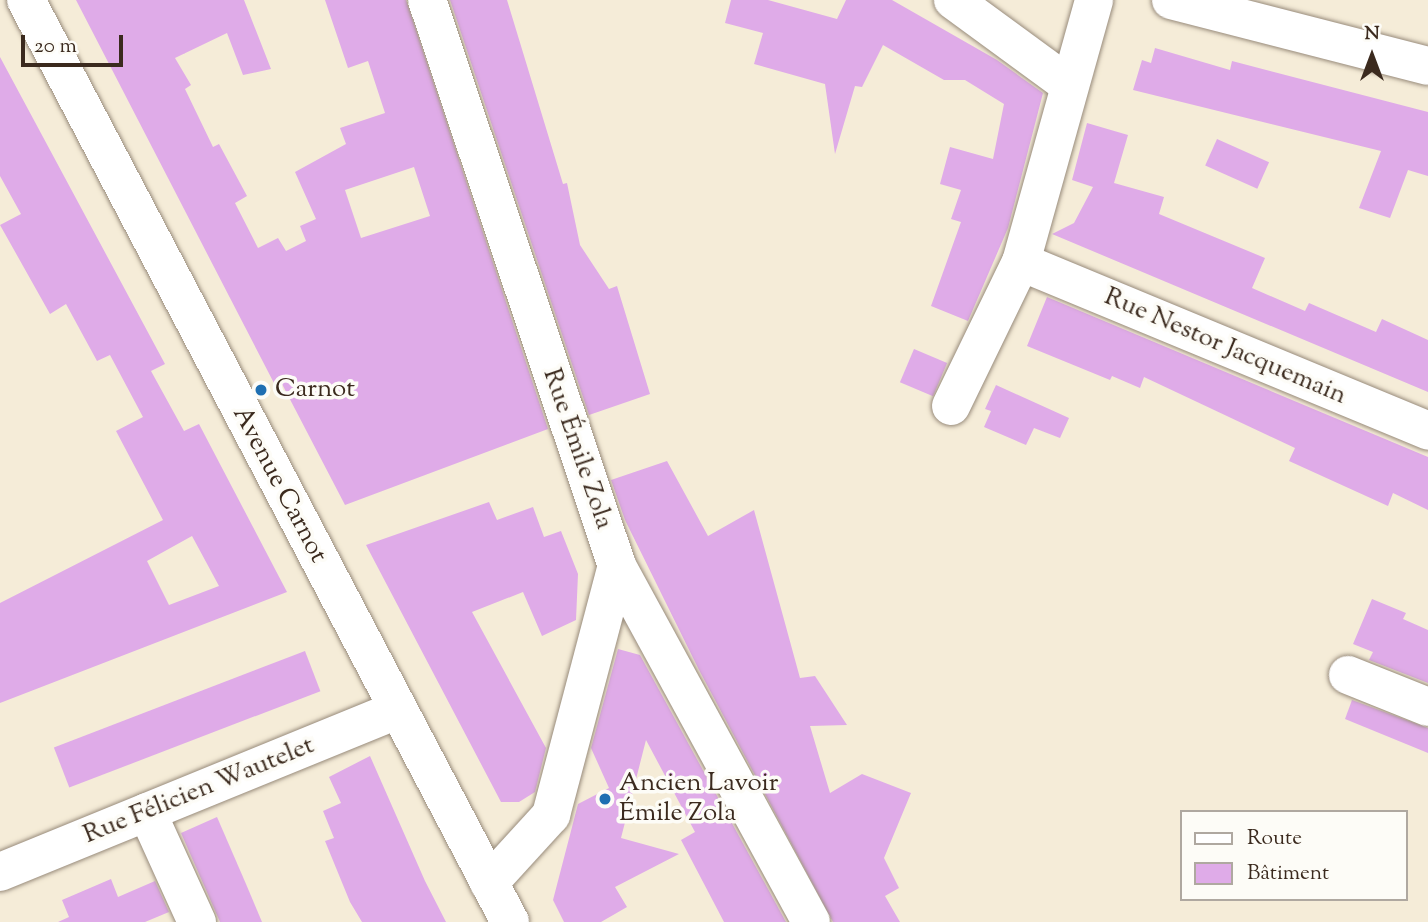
<!DOCTYPE html>
<html>
<head>
<meta charset="utf-8">
<style>
  body { margin:0 }
  #map { position:relative; width:1428px; height:922px; overflow:hidden; background:#f5ecd8; font-family:"Sorts Mill Goudy",serif }
  div>[style] { position:absolute }
  [style*='--x'] { left:calc(var(--x)*1px); top:calc(var(--y)*1px); width:calc(var(--w)*1px); rotate:calc(var(--a)*1deg) }
  .building>* { inset:0; background:#dfabe8; transform-origin:0 0 }
  .roads { filter:drop-shadow(0 0 2px #988b7b) drop-shadow(0 0 2px #988b7b) }
  .minor>* { height:38px; margin:-19px; padding:0 19px; transform-origin:19px; border-radius:19px; background:#fff }
  .secondary>* { height:38px; margin:-19px; padding:0 19px; transform-origin:19px; border-radius:19px; background:#fff }
  .dots>* { width:19px; height:19px; translate:-50% -50%; box-sizing:border-box; border:4px solid #fdfcf7; border-radius:50% }
  span { translate:-50% -50%; white-space:nowrap; text-align:center; line-height:1.15; -webkit-text-stroke:7px #fdfcf7; paint-order:stroke }
  .street-label { font-size:26px; color:#3b2a1e }
  .poi-label { font-size:26px; color:#3b2a1e }
  .left { translate:0 -50%; text-align:left }
  .legend { position:absolute; left:1180px; top:810px; width:228px; height:91px; box-sizing:border-box; background:#fdfcf7; border:2px solid #afa8a0; margin:0; padding:9px 12px; list-style:none; font-size:21px; color:#3b2a1e }
  .legend li { display:flex; align-items:center; gap:14px; height:35px }
  .legend b { width:35px; border:2px solid #afa8a0 }
  .north { position:absolute; left:1337px; top:21px; width:70px; height:70px; -webkit-text-stroke:5px #fdfcf7; paint-order:stroke; rotate:0deg; font-size:19px; font-weight:700; line-height:28px; text-align:center; color:#3b2a1e }
  .north::after { content:''; display:block; margin:auto; width:24px; height:32px; background:#3b2a1e; clip-path:polygon(50% 0,100% 100%,50% 72%,0 100%) }
  .scale { position:absolute; left:21px; top:35px; width:102px; height:32px; box-sizing:border-box; border:4px solid #3b2a1e; border-top:0; padding-left:9px; font-size:21px; line-height:24px; white-space:nowrap; color:#3b2a1e; -webkit-text-stroke:5px #fdfcf7; paint-order:stroke }
</style>
</head>
<body>
<div id="map">
  <div class="building">
    <i style="clip-path:polygon(evenodd,76px 0,244px 0,271px 69px,243px 75px,227px 33px,175px 58px,191px 85px,185px 89px,213px 147px,219px 144px,247px 196px,235px 203px,258px 248px,278px 238px,286px 251px,306px 241px,300px 226px,316px 219px,295px 172px,346px 144px,340px 128px,385px 113px,368px 61px,348px 68px,325px 0,406px 0,548px 429px,345px 505px,282px 384px,276px 387px,76px 0,414px 167px,430px 216px,361px 238px,345px 190px,414px 167px)"></i>
    <i style="clip-path:polygon(450px 0,507px 0,563px 184px,567px 183px,580px 245px,609px 289px,617px 286px,650px 394px,589px 415px)"></i>
    <i style="clip-path:polygon(731px 0,768px 0,837px 19px,846px 0,892px 0,997px 60px,1043px 93px,1008px 228px,968px 321px,931px 306px,961px 222px,951px 219px,961px 190px,940px 184px,950px 147px,993px 159px,1004px 104px,965px 80px,944px 80px,883px 45px,862px 87px,855px 86px,835px 154px,825px 84px,754px 64px,763px 33px,725px 23px)"></i>
    <i style="clip-path:polygon(1155px 48px,1230px 70px,1232px 61px,1428px 112px,1428px 176px,1408px 170px,1390px 218px,1359px 208px,1381px 151px,1133px 90px,1142px 60px,1151px 63px)"></i>
    <i style="clip-path:polygon(evenodd,0 57px,165px 364px,151px 371px,184px 431px,199px 424px,287px 592px,0 703px,0 603px,163px 520px,116px 431px,143px 417px,110px 355px,97px 361px,66px 304px,50px 314px,0 225px,21px 214px,0 176px,0 57px,192px 536px,219px 586px,169px 605px,147px 561px,192px 536px)"></i>
    <i style="clip-path:polygon(1087px 123px,1128px 135px,1114px 183px,1164px 197px,1159px 214px,1265px 258px,1252px 288px,1305px 311px,1309px 303px,1376px 332px,1382px 319px,1428px 340px,1428px 392px,1052px 234px,1074px 223px,1093px 187px,1072px 180px)"></i>
    <i style="left:1217px;top:139px;width:57px;height:29px;rotate:24deg"></i>
    <i style="clip-path:polygon(1047px 297px,1428px 457px,1428px 510px,1393px 493px,1388px 506px,1289px 461px,1295px 448px,1144px 377px,1140px 388px,1112px 376px,1110px 380px,1027px 346px)"></i>
    <i style="left:914px;top:349px;width:36px;height:36px;rotate:23deg"></i>
    <i style="clip-path:polygon(996px 385px,1069px 418px,1060px 438px,1034px 428px,1026px 445px,984px 427px,991px 411px,985px 409px)"></i>
    <i style="clip-path:polygon(667px 461px,708px 536px,754px 510px,800px 678px,815px 676px,847px 725px,810px 726px,830px 793px,862px 774px,911px 793px,884px 858px,899px 888px,885px 896px,900px 922px,833px 922px,699px 670px,625px 520px,611px 480px)"></i>
    <i style="clip-path:polygon(489px 502px,497px 520px,533px 507px,544px 537px,561px 531px,578px 574px,576px 620px,542px 636px,523px 592px,472px 612px,546px 748px,535px 792px,519px 802px,501px 802px,366px 545px)"></i>
    <i style="clip-path:polygon(1372px 599px,1406px 613px,1403px 619px,1428px 630px,1428px 683px,1369px 660px,1373px 652px,1353px 644px)"></i>
    <i style="clip-path:polygon(618px 649px,640px 655px,786px 922px,724px 922px,681px 840px,695px 832px,646px 740px,621px 838px,679px 854px,615px 887px,627px 907px,601px 922px,564px 922px,553px 900px,578px 804px,609px 788px,591px 748px)"></i>
    <i style="left:305px;top:651px;width:43px;height:269px;rotate:69deg"></i>
    <i style="clip-path:polygon(1352px 700px,1428px 728px,1428px 753px,1345px 719px)"></i>
    <i style="clip-path:polygon(370px 756px,425px 881px,446px 922px,362px 922px,350px 902px,325px 841px,334px 838px,323px 811px,341px 803px,329px 777px)"></i>
    <i style="clip-path:polygon(217px 817px,246px 884px,262px 922px,220px 922px,181px 833px)"></i>
    <i style="clip-path:polygon(111px 879px,118px 897px,155px 881px,169px 912px,145px 922px,58px 922px,69px 917px,62px 900px)"></i>
  </div>
  <div class="roads">
    <div class="minor">
      <i style="--x:427;--y:0;--w:597;--a:71.44"></i>
      <i style="--x:617;--y:566;--w:405;--a:61.4"></i>
      <i style="--x:953;--y:0;--w:144;--a:36.2"></i>
      <i style="--x:1021;--y:262;--w:441;--a:22.5"></i>
      <i style="--x:951;--y:406;--w:160;--a:-64.1"></i>
      <i style="--x:1021;--y:262;--w:272;--a:-74.4"></i>
      <i style="--x:1348;--y:675;--w:86;--a:21.8"></i>
      <i style="--x:147;--y:812;--w:121;--a:65.6"></i>
      <i style="--x:0;--y:872;--w:429;--a:-22.2"></i>
      <i style="--x:489;--y:883;--w:92;--a:-47.6"></i>
      <i style="--x:551;--y:815;--w:258;--a:-75.2"></i>
    </div>
    <div class="secondary">
      <i style="--x:26;--y:0;--w:1041;--a:62.3"></i>
      <i style="--x:1171;--y:0;--w:265;--a:14.4"></i>
    </div>
  </div>
  <div class="dots">
    <i style="left:261px;top:390px;background:#1f6fb2"></i>
    <i style="left:605px;top:799px;background:#1f6fb2"></i>
  </div>
  <div class="street-label">
    <span style="left:1225px;top:347px;rotate:23deg">Rue Nestor Jacquemain</span>
    <span style="left:577px;top:449px;rotate:71deg">Rue Émile Zola</span>
    <span style="left:279px;top:485px;rotate:62deg">Avenue Carnot</span>
    <span style="left:199px;top:791px;rotate:-22deg">Rue Félicien Wautelet</span>
  </div>
  <div class="poi-label">
    <span class="left" style="left:275px;top:390px">Carnot</span>
    <span class="left" style="left:619px;top:799px">Ancien Lavoir<br>Émile Zola</span>
  </div>
  <ul class="legend">
  <li><b style="height:9px;background:#fff"></b>Route</li>
  <li><b style="height:19px;background:#dfabe8"></b>Bâtiment</li>
  </ul>
  <div class="north">N</div>
  <div class="scale">20 m</div>
</div>
</body>
</html>
